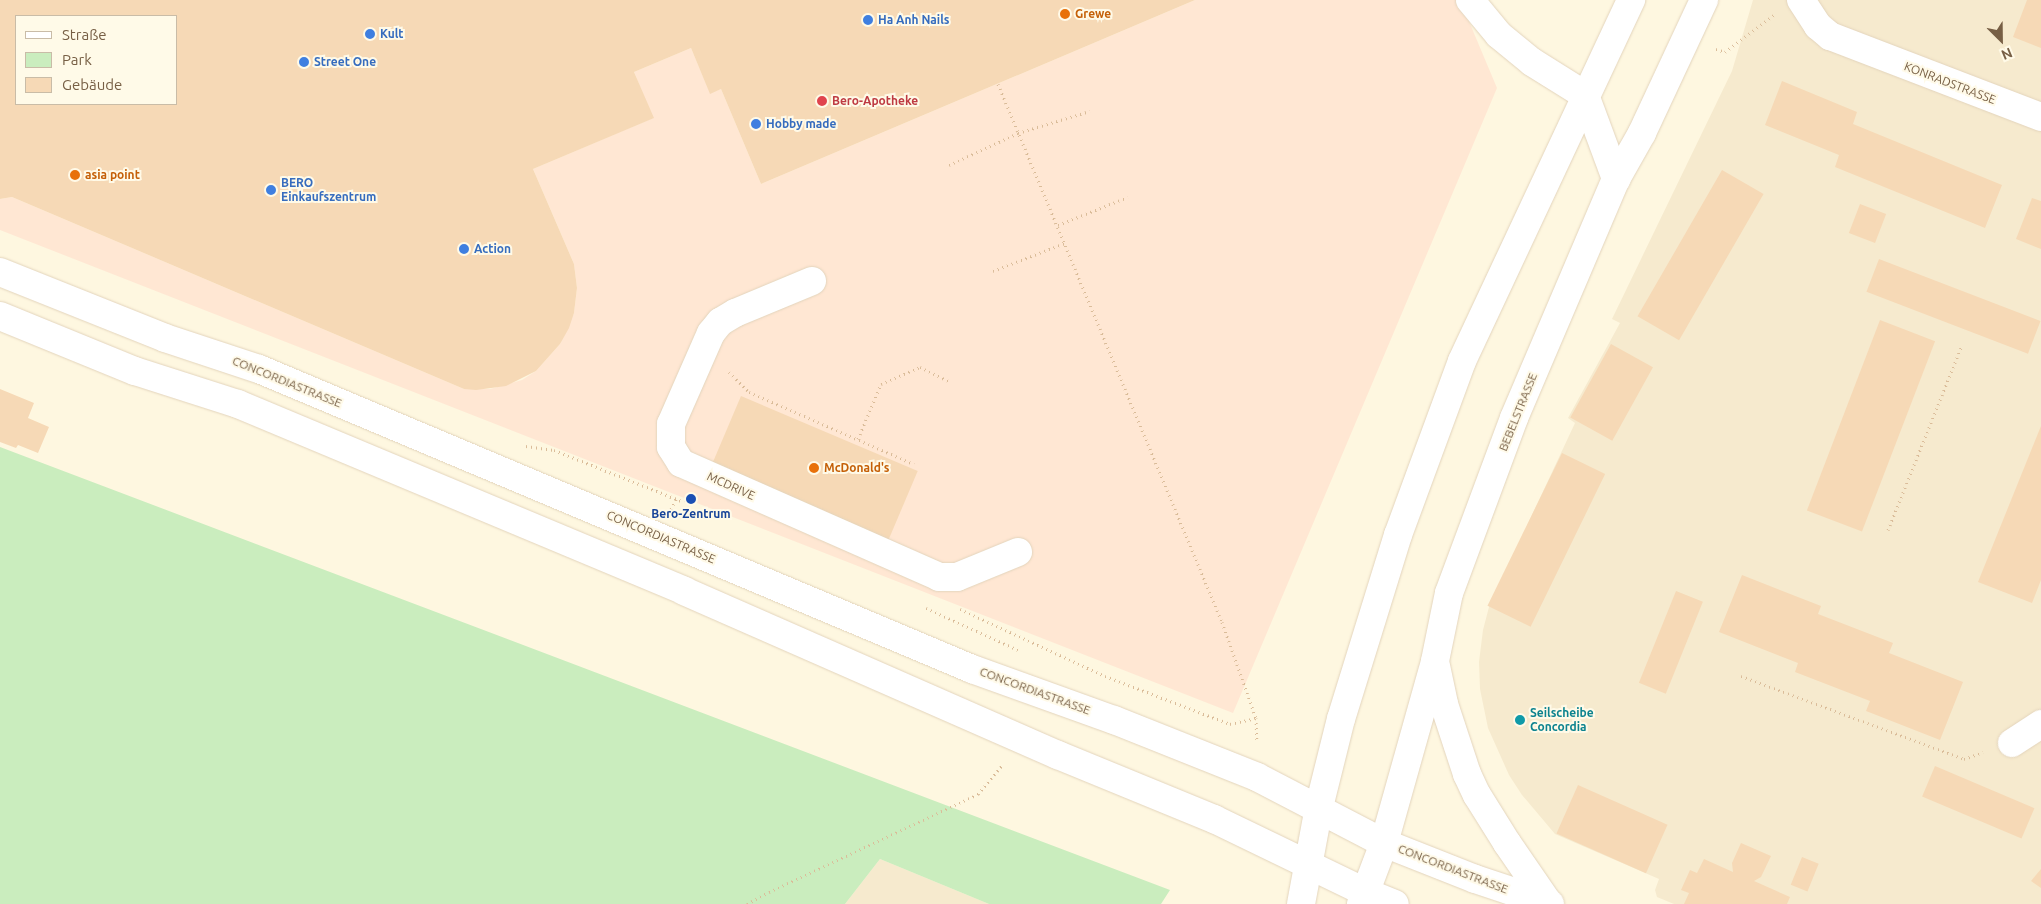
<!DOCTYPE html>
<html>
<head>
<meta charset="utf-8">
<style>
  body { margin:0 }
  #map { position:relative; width:2041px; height:904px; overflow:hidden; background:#fef7e0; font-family:Ubuntu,sans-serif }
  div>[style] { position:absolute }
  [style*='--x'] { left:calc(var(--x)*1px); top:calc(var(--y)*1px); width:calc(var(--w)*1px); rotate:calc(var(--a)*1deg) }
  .residential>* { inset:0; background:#f6eace }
  .commercial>* { inset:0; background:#ffe7d3 }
  .green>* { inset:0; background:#caedbe }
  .building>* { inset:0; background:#f6d9b6; transform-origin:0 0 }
  .path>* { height:3px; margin-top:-1.5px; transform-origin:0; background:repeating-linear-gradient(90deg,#dabc99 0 1px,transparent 0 5px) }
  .roads { filter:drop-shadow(0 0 1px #e3d4bc) drop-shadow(0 0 1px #e3d4bc) }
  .minor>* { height:28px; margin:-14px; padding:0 14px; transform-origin:14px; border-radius:14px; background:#fff }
  .dots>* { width:14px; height:14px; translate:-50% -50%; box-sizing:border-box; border:2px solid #fffae8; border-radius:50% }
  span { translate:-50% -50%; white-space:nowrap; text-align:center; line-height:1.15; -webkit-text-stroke:4px #fffae8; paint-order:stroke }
  .food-label { font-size:12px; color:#c56008; font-weight:700 }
  .left { translate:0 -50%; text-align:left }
  .shop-label { font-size:12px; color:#366cbe; font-weight:700 }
  .street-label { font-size:12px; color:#775f45 }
  .health-label { font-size:12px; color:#be3a42; font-weight:700 }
  .transit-label { font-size:12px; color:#164399; font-weight:700 }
  .culture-label { font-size:12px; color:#0d838f; font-weight:700 }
  .legend { position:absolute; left:15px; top:15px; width:162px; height:90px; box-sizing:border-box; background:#fffae8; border:1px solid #c9bca7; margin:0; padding:6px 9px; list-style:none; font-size:15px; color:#775f45 }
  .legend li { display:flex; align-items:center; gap:10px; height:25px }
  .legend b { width:25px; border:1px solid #c9bca7 }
  .north { position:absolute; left:1976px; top:15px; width:50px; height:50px; -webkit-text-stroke:4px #fffae8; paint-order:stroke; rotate:157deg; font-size:14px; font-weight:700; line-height:20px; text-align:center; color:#775f45 }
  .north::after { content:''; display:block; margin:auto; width:18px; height:22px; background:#775f45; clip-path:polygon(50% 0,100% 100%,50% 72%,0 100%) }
</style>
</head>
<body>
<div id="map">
  <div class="residential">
    <i style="clip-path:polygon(1753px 0,2041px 0,2041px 904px,1674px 904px,1657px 897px,1655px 890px,1659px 879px,1555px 834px,1522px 795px,1509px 775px,1488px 728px,1480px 689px,1479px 662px,1483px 630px,1489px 607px,1575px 423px,1568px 418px,1620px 323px,1612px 319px,1732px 71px)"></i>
    <i style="clip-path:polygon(880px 859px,989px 904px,845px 904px)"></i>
  </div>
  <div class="commercial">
    <i style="clip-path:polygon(1195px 0,1460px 0,1497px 88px,1233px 713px,0 230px,0 199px,12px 197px,464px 389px,490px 389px,522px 380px,536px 371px,560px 344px,574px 313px,577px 288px,574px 264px,533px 169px,653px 118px,634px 72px,691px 48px,710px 93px,721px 89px,761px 184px)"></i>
  </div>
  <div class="green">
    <i style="clip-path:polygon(0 447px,1170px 890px,1161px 904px,989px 904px,880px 859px,845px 904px,0 904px)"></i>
  </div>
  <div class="building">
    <i style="clip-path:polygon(evenodd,0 0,1195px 0,761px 184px,721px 89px,710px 94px,691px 48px,634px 72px,654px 118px,533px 169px,574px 264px,577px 288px,574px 313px,569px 328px,560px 344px,536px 371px,506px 386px,476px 390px,464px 389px,12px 197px,0 199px,0 0,16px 16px,176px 16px,176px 104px,16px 104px,16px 16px)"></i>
    <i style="clip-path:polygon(2027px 0,2041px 0,2041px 48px,2013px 37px)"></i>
    <i style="clip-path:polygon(1782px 81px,1857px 112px,1853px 124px,2002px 185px,1985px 228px,1835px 167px,1839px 155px,1765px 125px)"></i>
    <i style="left:1722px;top:170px;width:48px;height:169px;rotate:30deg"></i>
    <i style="clip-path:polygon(2032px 198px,2041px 201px,2041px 249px,2016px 239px)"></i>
    <i style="left:1860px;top:204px;width:28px;height:31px;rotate:21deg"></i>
    <i style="left:1879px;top:259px;width:173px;height:35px;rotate:21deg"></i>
    <i style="left:1880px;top:320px;width:59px;height:204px;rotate:21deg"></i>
    <i style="left:1611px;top:344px;width:48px;height:84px;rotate:29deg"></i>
    <i style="clip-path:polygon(0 389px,34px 403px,28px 418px,49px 427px,38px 453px,18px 445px,16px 448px,0 442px)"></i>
    <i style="left:741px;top:396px;width:192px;height:75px;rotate:23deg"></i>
    <i style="clip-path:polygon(2041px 426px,2041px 580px,2032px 603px,1978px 582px)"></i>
    <i style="left:1562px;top:453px;width:48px;height:170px;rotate:26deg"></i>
    <i style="clip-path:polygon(1742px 575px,1821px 606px,1818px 614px,1893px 643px,1889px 653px,1963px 682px,1940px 740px,1866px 711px,1870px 701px,1795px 672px,1798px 663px,1719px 632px)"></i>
    <i style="left:1676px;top:591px;width:29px;height:99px;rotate:22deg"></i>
    <i style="left:1935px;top:766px;width:108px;height:33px;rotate:23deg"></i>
    <i style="left:1578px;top:785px;width:98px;height:53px;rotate:24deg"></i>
    <i style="clip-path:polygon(1741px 843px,1771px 856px,1761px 877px,1754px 881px,1790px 897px,1787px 904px,1684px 904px,1689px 893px,1681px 890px,1690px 870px,1697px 873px,1704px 859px,1733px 872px,1732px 863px)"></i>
    <i style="left:1802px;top:857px;width:18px;height:30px;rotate:22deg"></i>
    <i style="clip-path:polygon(2041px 869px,2041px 888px,2031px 881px)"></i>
  </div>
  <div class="path">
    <i style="--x:1716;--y:49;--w:9;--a:18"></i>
    <i style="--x:1725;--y:52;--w:61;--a:-37.1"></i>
    <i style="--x:998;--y:84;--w:583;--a:67.4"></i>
    <i style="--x:1222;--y:622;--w:102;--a:70.5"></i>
    <i style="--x:1256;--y:718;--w:24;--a:88"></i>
    <i style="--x:949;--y:165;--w:76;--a:-24.9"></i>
    <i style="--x:1018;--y:133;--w:75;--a:-17"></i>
    <i style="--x:1058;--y:225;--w:75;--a:-21.8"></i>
    <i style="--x:993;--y:271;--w:77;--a:-21.3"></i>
    <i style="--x:729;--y:372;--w:28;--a:45"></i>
    <i style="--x:749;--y:392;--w:180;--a:23.6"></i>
    <i style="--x:858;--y:439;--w:60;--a:-67.3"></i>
    <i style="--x:881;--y:384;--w:43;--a:-23.6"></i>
    <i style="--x:920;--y:367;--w:32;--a:26"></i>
    <i style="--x:526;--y:446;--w:28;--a:8"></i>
    <i style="--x:554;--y:450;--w:140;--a:21.8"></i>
    <i style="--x:671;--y:509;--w:13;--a:-63"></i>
    <i style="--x:1888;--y:530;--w:199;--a:-68.2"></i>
    <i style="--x:926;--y:608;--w:101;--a:24.5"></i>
    <i style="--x:960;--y:609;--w:160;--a:24.8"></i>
    <i style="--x:1105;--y:676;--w:134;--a:21"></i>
    <i style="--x:1230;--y:724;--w:27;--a:-13"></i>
    <i style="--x:1741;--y:676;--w:238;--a:20.4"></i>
    <i style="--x:1964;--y:759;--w:20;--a:-20"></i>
    <i style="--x:747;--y:904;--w:25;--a:-29"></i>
    <i style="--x:769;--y:892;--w:231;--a:-25.1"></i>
    <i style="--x:978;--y:794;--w:39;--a:-50"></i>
  </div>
  <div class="roads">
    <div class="minor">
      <i style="--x:1470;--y:0;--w:45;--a:50.4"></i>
      <i style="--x:1499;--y:35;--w:43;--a:39.3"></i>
      <i style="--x:1532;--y:62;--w:62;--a:31.9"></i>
      <i style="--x:1585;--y:95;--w:90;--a:69.7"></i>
      <i style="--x:1801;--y:0;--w:31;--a:57"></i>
      <i style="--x:1818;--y:26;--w:16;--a:40"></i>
      <i style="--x:1830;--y:36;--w:226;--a:21"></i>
      <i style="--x:0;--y:272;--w:178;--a:21.8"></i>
      <i style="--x:165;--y:338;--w:99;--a:18.3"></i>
      <i style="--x:259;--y:369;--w:774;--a:22.82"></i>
      <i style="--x:972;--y:669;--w:151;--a:19.8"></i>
      <i style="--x:1114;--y:720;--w:154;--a:21.7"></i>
      <i style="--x:1257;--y:777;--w:143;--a:27.5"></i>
      <i style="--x:1384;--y:843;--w:98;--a:21.6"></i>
      <i style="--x:1475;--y:879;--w:79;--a:18.4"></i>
      <i style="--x:812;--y:281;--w:83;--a:157.4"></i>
      <i style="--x:735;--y:313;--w:17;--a:149"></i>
      <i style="--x:720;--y:322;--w:14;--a:129"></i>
      <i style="--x:711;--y:333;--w:99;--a:113.7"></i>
      <i style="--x:671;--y:424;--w:23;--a:90"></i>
      <i style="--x:671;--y:447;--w:19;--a:58"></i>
      <i style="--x:681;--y:463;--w:282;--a:23.8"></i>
      <i style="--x:939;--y:577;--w:18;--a:0"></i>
      <i style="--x:957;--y:577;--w:66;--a:-22.3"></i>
      <i style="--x:0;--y:316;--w:146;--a:22.2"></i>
      <i style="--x:135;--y:371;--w:108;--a:17.8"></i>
      <i style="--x:238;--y:404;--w:484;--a:22.7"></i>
      <i style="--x:684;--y:591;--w:408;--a:23.7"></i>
      <i style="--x:1058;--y:755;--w:169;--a:22.3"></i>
      <i style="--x:1214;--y:819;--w:168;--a:25.8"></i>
      <i style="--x:1365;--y:892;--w:32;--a:22"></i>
      <i style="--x:1436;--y:666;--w:39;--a:78"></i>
      <i style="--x:1444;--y:704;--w:74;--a:71.8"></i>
      <i style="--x:1467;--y:774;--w:23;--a:65"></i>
      <i style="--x:1477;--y:795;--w:57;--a:58"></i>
      <i style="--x:1507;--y:843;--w:74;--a:55.5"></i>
      <i style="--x:2012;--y:743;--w:35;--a:-33"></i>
      <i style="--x:1301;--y:904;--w:99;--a:-79.5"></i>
      <i style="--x:1319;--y:807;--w:91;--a:-76"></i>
      <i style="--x:1341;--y:719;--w:193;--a:-72.8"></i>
      <i style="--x:1398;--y:535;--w:185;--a:-69.8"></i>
      <i style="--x:1462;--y:361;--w:399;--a:-64.9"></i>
      <i style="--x:1361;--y:904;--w:65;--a:-69.3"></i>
      <i style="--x:1384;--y:843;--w:189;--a:-74.3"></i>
      <i style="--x:1435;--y:661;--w:69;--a:-78.4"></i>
      <i style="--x:1449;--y:593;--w:187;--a:-69.6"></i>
      <i style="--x:1514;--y:418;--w:260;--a:-66.9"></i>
      <i style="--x:1616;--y:179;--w:53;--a:-60.5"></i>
      <i style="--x:1642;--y:133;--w:147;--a:-65"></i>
    </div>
  </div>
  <div class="dots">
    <i style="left:1065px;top:14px;background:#e8710a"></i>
    <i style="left:868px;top:20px;background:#3f7fe0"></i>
    <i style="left:370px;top:34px;background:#3f7fe0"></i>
    <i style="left:304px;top:62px;background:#3f7fe0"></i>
    <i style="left:822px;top:101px;background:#e0444e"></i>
    <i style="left:756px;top:124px;background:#3f7fe0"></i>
    <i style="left:75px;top:175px;background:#e8710a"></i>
    <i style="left:271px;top:190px;background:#3f7fe0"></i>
    <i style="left:464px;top:249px;background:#3f7fe0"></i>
    <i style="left:814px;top:468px;background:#e8710a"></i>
    <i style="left:691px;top:499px;background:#1a4fb4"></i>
    <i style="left:1520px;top:720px;background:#0f9aa8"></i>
  </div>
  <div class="food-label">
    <span class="left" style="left:1075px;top:14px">Grewe</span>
    <span class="left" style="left:85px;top:175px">asia point</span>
    <span class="left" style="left:824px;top:468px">McDonald's</span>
  </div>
  <div class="shop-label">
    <span class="left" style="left:878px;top:20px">Ha Anh Nails</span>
    <span class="left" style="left:380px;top:34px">Kult</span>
    <span class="left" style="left:314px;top:62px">Street One</span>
    <span class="left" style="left:766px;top:124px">Hobby made</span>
    <span class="left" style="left:281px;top:190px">BERO<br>Einkaufszentrum</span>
    <span class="left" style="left:474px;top:249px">Action</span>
  </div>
  <div class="street-label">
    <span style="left:1950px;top:83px;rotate:21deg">KONRADSTRASSE</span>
    <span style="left:287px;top:382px;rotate:22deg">CONCORDIASTRASSE</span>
    <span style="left:1518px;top:412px;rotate:-68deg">BEBELSTRASSE</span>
    <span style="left:731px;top:486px;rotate:24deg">MCDRIVE</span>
    <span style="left:661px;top:537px;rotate:23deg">CONCORDIASTRASSE</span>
    <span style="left:1035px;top:691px;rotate:20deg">CONCORDIASTRASSE</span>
    <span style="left:1453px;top:869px;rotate:21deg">CONCORDIASTRASSE</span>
  </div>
  <div class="health-label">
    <span class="left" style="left:832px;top:101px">Bero-Apotheke</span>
  </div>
  <div class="transit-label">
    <span style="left:691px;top:514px">Bero-Zentrum</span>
  </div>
  <div class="culture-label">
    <span class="left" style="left:1530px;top:720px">Seilscheibe<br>Concordia</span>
  </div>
  <ul class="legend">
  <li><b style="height:6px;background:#fff"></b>Straße</li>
  <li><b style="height:14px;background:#caedbe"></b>Park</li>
  <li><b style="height:14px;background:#f6d9b6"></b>Gebäude</li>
  </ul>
  <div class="north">N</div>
</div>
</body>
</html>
